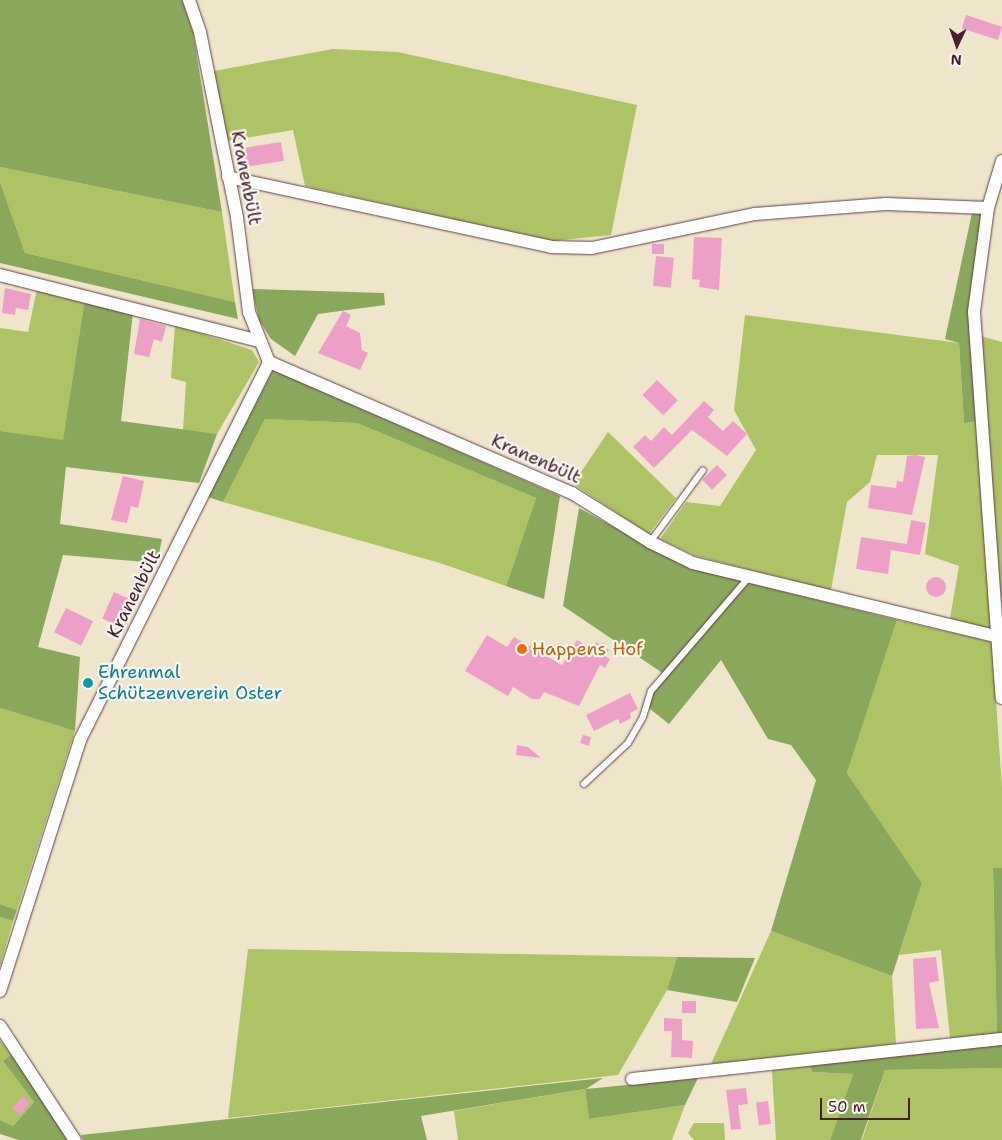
<!DOCTYPE html>
<html>
<head>
<meta charset="utf-8">
<style>
  body { margin:0 }
  #map { position:relative; width:1002px; height:1140px; overflow:hidden; background:#eee5cb; font-family:"Shantell Sans",sans-serif }
  div>[style] { position:absolute }
  [style*='--x'] { left:calc(var(--x)*1px); top:calc(var(--y)*1px); width:calc(var(--w)*1px); rotate:calc(var(--a)*1deg) }
  .green>* { inset:0; background:#aec266 }
  .forest>* { inset:0; background:#8aa85b }
  .building>* { inset:0; background:#eca0c8; transform-origin:0 0 }
  .round { border-radius:50% }
  .roads { filter:drop-shadow(0 0 1px #633d43) drop-shadow(0 0 1px #633d43) }
  .service>* { height:6px; margin:-3px; padding:0 3px; transform-origin:3px; border-radius:3px; background:#fff }
  .minor>* { height:12px; margin:-6px; padding:0 6px; transform-origin:6px; border-radius:6px; background:#fff }
  .dots>* { width:14px; height:14px; translate:-50% -50%; box-sizing:border-box; border:2px solid #f6f6f2; border-radius:50% }
  span { translate:-50% -50%; white-space:nowrap; text-align:center; line-height:1.15; -webkit-text-stroke:4.5px #f6f6f2; paint-order:stroke }
  .street-label { font-size:18px; color:#4a1f2b }
  .food-label { font-size:18px; color:#c56008 }
  .left { translate:0 -50%; text-align:left }
  .culture-label { font-size:18px; color:#0d838f }
  .north { position:absolute; left:932px; top:20px; width:50px; height:50px; -webkit-text-stroke:4px #f6f6f2; paint-order:stroke; rotate:183deg; font-size:14px; font-weight:700; line-height:20px; text-align:center; color:#4a1f2b }
  .north::after { content:''; display:block; margin:auto; width:18px; height:22px; background:#4a1f2b; clip-path:polygon(50% 0,100% 100%,50% 72%,0 100%) }
  .scale { position:absolute; left:820px; top:1098px; width:90px; height:22px; box-sizing:border-box; border:2px solid #4a1f2b; border-top:0; padding-left:6px; font-size:15px; line-height:18px; white-space:nowrap; color:#4a1f2b; -webkit-text-stroke:4px #f6f6f2; paint-order:stroke }
</style>
</head>
<body>
<div id="map">
  <div class="green">
    <i style="clip-path:polygon(333px 49px,398px 52px,637px 105px,611px 235px,552px 241px,305px 186px,293px 130px,227px 141px,214px 71px)"></i>
    <i style="clip-path:polygon(0 167px,222px 212px,235px 302px,25px 253px,0 182px)"></i>
    <i style="clip-path:polygon(37px 289px,85px 298px,63px 441px,0 431px,0 328px,28px 332px)"></i>
    <i style="clip-path:polygon(745px 315px,959px 343px,964px 423px,976px 422px,991px 631px,950px 618px,959px 566px,925px 554px,938px 455px,877px 455px,870px 482px,847px 502px,831px 590px,696px 556px,660px 539px,686px 502px,720px 506px,756px 450px,734px 410px)"></i>
    <i style="clip-path:polygon(175px 325px,252px 350px,259px 362px,217px 434px,183px 430px,186px 382px,171px 378px)"></i>
    <i style="clip-path:polygon(981px 336px,1002px 342px,1002px 610px)"></i>
    <i style="clip-path:polygon(265px 419px,357px 423px,536px 498px,506px 586px,440px 563px,223px 502px)"></i>
    <i style="clip-path:polygon(608px 432px,676px 498px,649px 534px,573px 484px)"></i>
    <i style="clip-path:polygon(897px 620px,992px 642px,1002px 788px,1002px 868px,993px 869px,997px 1034px,950px 1038px,941px 950px,899px 955px,922px 883px,847px 773px)"></i>
    <i style="clip-path:polygon(0 708px,75px 731px,17px 910px,0 904px)"></i>
    <i style="clip-path:polygon(0 917px,13px 921px,0 966px)"></i>
    <i style="clip-path:polygon(771px 931px,892px 976px,896px 1044px,711px 1064px)"></i>
    <i style="clip-path:polygon(248px 949px,677px 957px,667px 990px,618px 1075px,228px 1118px)"></i>
    <i style="clip-path:polygon(0 1040px,11px 1054px,3px 1061px,34px 1102px,13px 1126px,0 1120px)"></i>
    <i style="clip-path:polygon(810px 1065px,812px 1072px,853px 1074px,830px 1140px,776px 1140px,772px 1070px)"></i>
    <i style="clip-path:polygon(1002px 1068px,1002px 1140px,862px 1140px,885px 1070px)"></i>
    <i style="clip-path:polygon(585px 1089px,589px 1119px,685px 1105px,672px 1140px,458px 1140px,454px 1111px)"></i>
    <i style="clip-path:polygon(694px 1123px,724px 1123px,725px 1140px,694px 1140px,688px 1133px)"></i>
  </div>
  <div class="forest">
    <i style="clip-path:polygon(0 0,182px 0,193px 32px,222px 212px,0 167px)"></i>
    <i style="clip-path:polygon(0 182px,25px 253px,235px 302px,238px 319px,0 263px)"></i>
    <i style="clip-path:polygon(972px 213px,982px 214px,976px 422px,964px 423px,959px 343px,945px 339px)"></i>
    <i style="clip-path:polygon(252px 289px,384px 293px,385px 305px,318px 314px,295px 356px,271px 339px,259px 320px)"></i>
    <i style="clip-path:polygon(85px 298px,133px 312px,121px 421px,217px 434px,199px 483px,66px 467px,60px 524px,162px 539px,157px 563px,63px 555px,38px 647px,80px 657px,75px 731px,0 708px,0 431px,63px 440px)"></i>
    <i style="clip-path:polygon(273px 370px,560px 496px,544px 599px,506px 586px,536px 498px,357px 423px,265px 419px,223px 502px,208px 497px)"></i>
    <i style="clip-path:polygon(579px 508px,689px 568px,897px 620px,847px 773px,922px 883px,892px 976px,771px 931px,816px 780px,791px 745px,768px 739px,721px 660px,669px 724px,645px 705px,664px 674px,563px 606px)"></i>
    <i style="clip-path:polygon(993px 868px,1002px 868px,1002px 1033px,997px 1034px)"></i>
    <i style="clip-path:polygon(0 904px,17px 910px,13px 921px,0 917px)"></i>
    <i style="clip-path:polygon(677px 957px,755px 958px,737px 1002px,667px 990px)"></i>
    <i style="clip-path:polygon(1002px 1044px,1002px 1068px,885px 1070px,861px 1140px,830px 1140px,853px 1074px,812px 1072px,810px 1065px)"></i>
    <i style="clip-path:polygon(11px 1054px,64px 1133px,67px 1140px,19px 1140px,0 1134px,0 1120px,13px 1126px,34px 1102px,3px 1061px)"></i>
    <i style="clip-path:polygon(603px 1078px,586px 1089px,698px 1078px,685px 1105px,589px 1119px,585px 1089px,421px 1116px,427px 1140px,83px 1140px,81px 1135px)"></i>
  </div>
  <div class="building">
    <i style="left:966px;top:15px;width:38px;height:14px;rotate:18deg"></i>
    <i style="left:281px;top:142px;width:19px;height:40px;rotate:81deg"></i>
    <i style="clip-path:polygon(694px 237px,722px 238px,719px 290px,699px 287px,700px 280px,692px 279px)"></i>
    <i style="left:652px;top:244px;width:12px;height:10px"></i>
    <i style="left:656px;top:256px;width:18px;height:30px;rotate:6deg"></i>
    <i style="clip-path:polygon(5px 288px,31px 294px,28px 310px,16px 308px,15px 315px,2px 313px)"></i>
    <i style="clip-path:polygon(343px 311px,351px 315px,346px 326px,360px 333px,362px 350px,368px 353px,360px 370px,318px 353px)"></i>
    <i style="clip-path:polygon(140px 319px,166px 326px,162px 342px,154px 339px,149px 357px,134px 354px)"></i>
    <i style="left:657px;top:380px;width:29px;height:21px;rotate:44deg"></i>
    <i style="clip-path:polygon(704px 401px,714px 410px,708px 417px,723px 431px,733px 421px,747px 434px,727px 456px,692px 430px,654px 468px,633px 447px,645px 435px,651px 441px,664px 427px,672px 435px)"></i>
    <i style="clip-path:polygon(915px 455px,925px 457px,912px 515px,868px 508px,871px 485px,896px 488px,897px 481px,903px 482px,907px 456px)"></i>
    <i style="left:717px;top:465px;width:14px;height:21px;rotate:45deg"></i>
    <i style="clip-path:polygon(123px 476px,144px 481px,138px 508px,131px 506px,127px 523px,111px 520px)"></i>
    <i style="clip-path:polygon(911px 520px,926px 523px,920px 555px,891px 550px,888px 574px,856px 569px,861px 537px,907px 544px)"></i>
    <i class="round" style="left:926px;top:577px;width:20px;height:20px"></i>
    <i style="left:114px;top:592px;width:17px;height:29px;rotate:24deg"></i>
    <i style="left:66px;top:608px;width:30px;height:27px;rotate:26deg"></i>
    <i style="clip-path:polygon(487px 635px,507px 647px,514px 637px,562px 665px,577px 640px,592px 649px,596px 642px,609px 650px,605px 656px,610px 659px,605px 668px,600px 665px,579px 706px,544px 692px,540px 699px,532px 699px,513px 687px,508px 696px,465px 671px)"></i>
    <i style="clip-path:polygon(630px 693px,638px 709px,630px 713px,631px 718px,620px 724px,618px 719px,594px 731px,586px 715px)"></i>
    <i style="clip-path:polygon(583px 735px,591px 737px,589px 746px,580px 743px)"></i>
    <i style="clip-path:polygon(517px 745px,528px 747px,541px 758px,516px 755px)"></i>
    <i style="clip-path:polygon(936px 957px,939px 981px,929px 983px,939px 1028px,916px 1029px,913px 959px)"></i>
    <i style="left:682px;top:1001px;width:14px;height:12px"></i>
    <i style="clip-path:polygon(664px 1018px,682px 1019px,682px 1040px,693px 1041px,692px 1058px,671px 1057px,672px 1031px,664px 1031px)"></i>
    <i style="clip-path:polygon(746px 1088px,748px 1104px,738px 1105px,741px 1129px,731px 1130px,726px 1090px)"></i>
    <i style="left:22px;top:1096px;width:10px;height:16px;rotate:37deg"></i>
    <i style="left:768px;top:1101px;width:23px;height:12px;rotate:83deg"></i>
  </div>
  <div class="roads">
    <div class="service">
      <i style="--x:650;--y:542;--w:89;--a:-53.6"></i>
      <i style="--x:584;--y:784;--w:60;--a:-43"></i>
      <i style="--x:628;--y:743;--w:30;--a:-60"></i>
      <i style="--x:643;--y:717;--w:27;--a:-73"></i>
      <i style="--x:651;--y:691;--w:150;--a:-49.3"></i>
    </div>
    <div class="minor">
      <i style="--x:189;--y:0;--w:34;--a:71"></i>
      <i style="--x:200;--y:32;--w:190;--a:78.7"></i>
      <i style="--x:237;--y:218;--w:95;--a:82.7"></i>
      <i style="--x:249;--y:312;--w:54;--a:68.2"></i>
      <i style="--x:269;--y:362;--w:330;--a:23.4"></i>
      <i style="--x:572;--y:493;--w:92;--a:32.1"></i>
      <i style="--x:650;--y:542;--w:48;--a:26"></i>
      <i style="--x:693;--y:563;--w:318;--a:13.6"></i>
      <i style="--x:1002;--y:161;--w:49;--a:106.6"></i>
      <i style="--x:988;--y:208;--w:105;--a:97.7"></i>
      <i style="--x:974;--y:312;--w:387;--a:85.9"></i>
      <i style="--x:228;--y:177;--w:330;--a:12.2"></i>
      <i style="--x:551;--y:247;--w:41;--a:1.4"></i>
      <i style="--x:592;--y:248;--w:167;--a:-11.8"></i>
      <i style="--x:755;--y:214;--w:131;--a:-4.4"></i>
      <i style="--x:886;--y:204;--w:102;--a:2.2"></i>
      <i style="--x:0;--y:275;--w:266;--a:14.3"></i>
      <i style="--x:0;--y:991;--w:263;--a:-72.3"></i>
      <i style="--x:80;--y:740;--w:423;--a:-63.4"></i>
      <i style="--x:0;--y:1026;--w:136;--a:56.7"></i>
      <i style="--x:632;--y:1079;--w:372;--a:-6.2"></i>
    </div>
  </div>
  <div class="dots">
    <i style="left:522px;top:649px;background:#e8710a"></i>
    <i style="left:88px;top:683px;background:#0f9aa8"></i>
  </div>
  <div class="street-label">
    <span style="left:246px;top:178px;rotate:79deg">Kranenbült</span>
    <span style="left:536px;top:459px;rotate:24deg">Kranenbült</span>
    <span style="left:134px;top:594px;rotate:-63deg">Kranenbült</span>
  </div>
  <div class="food-label">
    <span class="left" style="left:532px;top:649px">Happens Hof</span>
  </div>
  <div class="culture-label">
    <span class="left" style="left:98px;top:683px">Ehrenmal<br>Schützenverein Oster</span>
  </div>
  <div class="north">N</div>
  <div class="scale">50 m</div>
</div>
</body>
</html>
